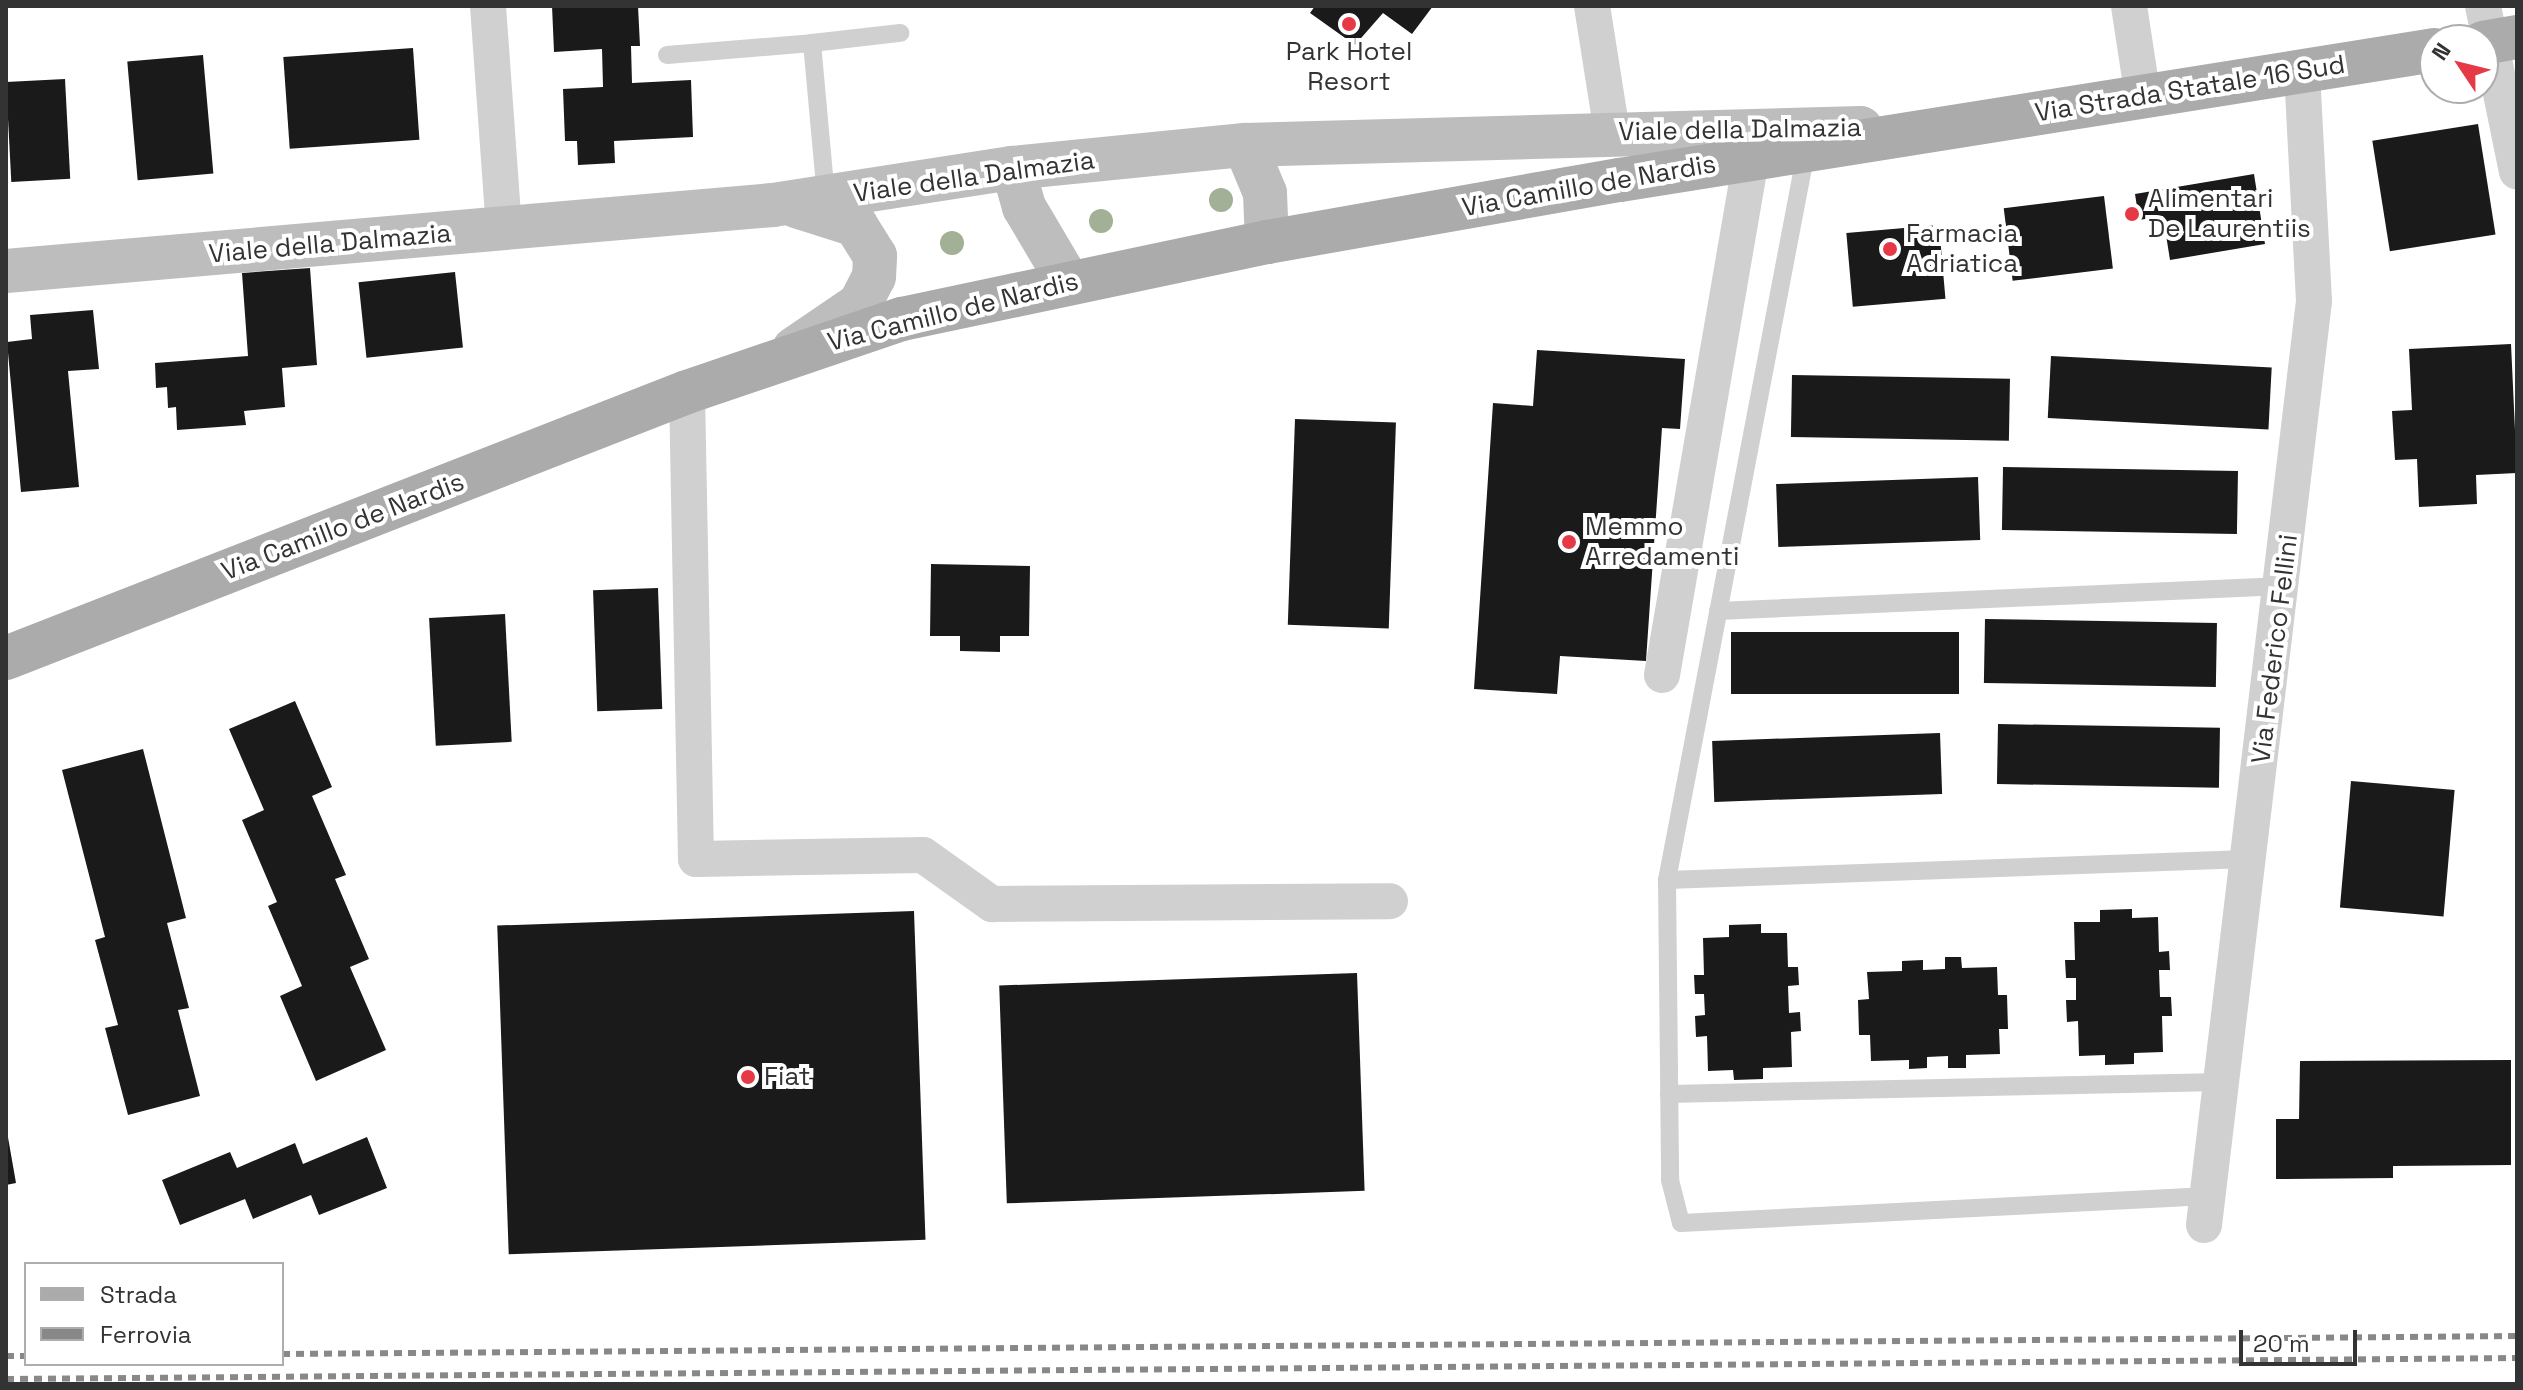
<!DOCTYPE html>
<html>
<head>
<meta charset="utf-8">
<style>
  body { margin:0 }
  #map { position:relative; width:2523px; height:1390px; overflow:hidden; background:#fff; font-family:"Space Grotesk",sans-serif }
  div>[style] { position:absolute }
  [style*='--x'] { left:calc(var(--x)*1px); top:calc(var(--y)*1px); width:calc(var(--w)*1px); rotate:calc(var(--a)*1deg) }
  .building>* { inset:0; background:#1a1a1a; transform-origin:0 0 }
  .lane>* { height:18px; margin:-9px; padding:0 9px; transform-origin:9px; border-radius:9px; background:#d0d0d0 }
  .street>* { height:36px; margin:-18px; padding:0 18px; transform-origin:18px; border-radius:18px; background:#d0d0d0 }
  .secondary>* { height:44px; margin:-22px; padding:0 22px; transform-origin:22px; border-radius:22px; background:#bdbdbd }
  .primary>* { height:44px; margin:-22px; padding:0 22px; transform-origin:22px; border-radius:22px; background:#ababab }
  .rail>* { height:6px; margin-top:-3px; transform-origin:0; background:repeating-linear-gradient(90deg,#888 0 8px,transparent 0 14px) }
  .trees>* { width:24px; height:24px; margin:-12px; border-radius:50%; background:#a2b095 }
  .dots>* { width:22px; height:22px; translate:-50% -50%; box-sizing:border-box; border:4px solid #fff; border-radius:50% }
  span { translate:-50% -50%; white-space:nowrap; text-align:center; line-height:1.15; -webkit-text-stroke:8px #fff; paint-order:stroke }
  .poi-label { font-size:26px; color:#333 }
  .left { translate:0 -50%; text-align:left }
  .street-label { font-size:26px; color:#333 }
  .frame { position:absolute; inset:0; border:8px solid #333; pointer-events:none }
  .legend { position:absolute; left:24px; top:1262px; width:260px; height:104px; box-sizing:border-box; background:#fff; border:2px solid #adadad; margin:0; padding:10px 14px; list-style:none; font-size:24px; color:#333 }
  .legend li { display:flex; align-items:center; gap:16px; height:40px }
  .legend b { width:40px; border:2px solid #adadad }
  .north { position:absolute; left:2419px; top:24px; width:80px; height:80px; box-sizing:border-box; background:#fff; border:2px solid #adadad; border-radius:50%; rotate:305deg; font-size:22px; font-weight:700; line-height:32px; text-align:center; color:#333 }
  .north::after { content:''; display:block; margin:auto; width:28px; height:36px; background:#e63946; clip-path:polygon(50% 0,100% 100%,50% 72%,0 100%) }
  .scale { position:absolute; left:2239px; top:1330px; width:118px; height:36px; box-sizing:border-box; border:4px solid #333; border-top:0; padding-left:10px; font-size:24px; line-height:28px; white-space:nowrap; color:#333; -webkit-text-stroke:6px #fff; paint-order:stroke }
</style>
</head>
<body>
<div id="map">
  <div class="building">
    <i style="clip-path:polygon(552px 6px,638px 6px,640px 46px,631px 46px,632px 83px,691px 80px,693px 137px,614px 141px,615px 163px,578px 165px,577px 141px,565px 141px,563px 89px,603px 87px,602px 49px,554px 52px)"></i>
    <i style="clip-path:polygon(1315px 6px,1433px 6px,1412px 34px,1383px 13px,1355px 45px,1310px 13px)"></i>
    <i style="left:413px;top:48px;width:92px;height:130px;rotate:86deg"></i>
    <i style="left:203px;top:55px;width:119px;height:76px;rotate:85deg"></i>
    <i style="left:65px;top:79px;width:100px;height:59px;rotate:87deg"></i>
    <i style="left:2478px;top:124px;width:112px;height:107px;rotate:81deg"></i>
    <i style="clip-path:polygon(2254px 174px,2265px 244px,2170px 260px,2163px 216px,2139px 220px,2135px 194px)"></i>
    <i style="left:2104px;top:196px;width:73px;height:101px;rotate:83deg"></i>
    <i style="left:1939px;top:225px;width:74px;height:93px;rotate:85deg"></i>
    <i style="clip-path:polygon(310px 268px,317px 365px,282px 368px,285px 407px,244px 411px,246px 425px,177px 430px,176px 407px,168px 408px,167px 387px,156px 388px,155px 363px,248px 356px,242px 273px)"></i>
    <i style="left:455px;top:272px;width:76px;height:97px;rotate:84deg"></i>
    <i style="clip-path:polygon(93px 310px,99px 369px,68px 371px,79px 487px,21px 492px,7px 342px,32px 339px,30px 315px)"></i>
    <i style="clip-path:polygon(2511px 344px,2517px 473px,2476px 475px,2477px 504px,2419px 507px,2417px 459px,2395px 460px,2392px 411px,2412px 410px,2409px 349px)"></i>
    <i style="clip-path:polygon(1537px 350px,1685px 359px,1680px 429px,1662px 428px,1646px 661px,1560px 656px,1557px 694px,1474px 689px,1493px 403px,1533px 406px)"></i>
    <i style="left:2051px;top:356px;width:221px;height:62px;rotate:3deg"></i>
    <i style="left:1792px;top:375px;width:218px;height:62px;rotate:1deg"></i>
    <i style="left:1295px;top:419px;width:101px;height:206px;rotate:2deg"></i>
    <i style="left:2238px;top:471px;width:63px;height:235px;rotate:91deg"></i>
    <i style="left:1978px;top:477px;width:63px;height:202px;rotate:88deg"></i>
    <i style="clip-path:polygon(931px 564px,1030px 566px,1029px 636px,1000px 636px,1000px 652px,960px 651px,960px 636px,930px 636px)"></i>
    <i style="left:658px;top:588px;width:121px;height:65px;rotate:88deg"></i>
    <i style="left:505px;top:614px;width:128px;height:76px;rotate:87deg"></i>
    <i style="left:1985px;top:619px;width:232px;height:64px;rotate:1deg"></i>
    <i style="left:1731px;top:632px;width:228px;height:62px"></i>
    <i style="clip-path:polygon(295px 701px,332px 787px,312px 796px,346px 875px,335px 879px,369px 959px,350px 967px,386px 1050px,316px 1081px,280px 996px,302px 986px,268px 906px,277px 902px,242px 820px,264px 810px,229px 729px)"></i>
    <i style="left:1998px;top:724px;width:222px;height:60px;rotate:1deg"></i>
    <i style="left:1940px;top:733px;width:61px;height:228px;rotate:88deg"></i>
    <i style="clip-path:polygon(143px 749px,186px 918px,167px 923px,189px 1008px,178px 1010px,200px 1096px,128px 1115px,105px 1028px,118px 1025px,95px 940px,105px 937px,62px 770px)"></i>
    <i style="left:2351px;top:781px;width:104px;height:127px;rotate:5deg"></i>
    <i style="clip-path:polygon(2132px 909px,2132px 918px,2158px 917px,2159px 952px,2169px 951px,2170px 970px,2159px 970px,2160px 997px,2171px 997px,2172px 1016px,2162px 1016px,2163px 1052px,2134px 1053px,2134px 1064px,2105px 1065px,2105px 1055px,2079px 1056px,2078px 1021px,2067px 1022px,2066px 1000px,2076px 1000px,2076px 978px,2066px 978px,2065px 960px,2075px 960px,2074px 922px,2100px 922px,2100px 910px)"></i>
    <i style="left:914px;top:911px;width:329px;height:417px;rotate:88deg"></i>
    <i style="clip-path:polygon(1761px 924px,1761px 933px,1787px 933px,1788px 967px,1798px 967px,1799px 985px,1788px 986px,1789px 1013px,1800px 1012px,1801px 1031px,1791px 1032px,1792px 1067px,1763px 1068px,1763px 1079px,1734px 1080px,1733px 1070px,1708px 1071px,1707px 1036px,1696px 1037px,1695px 1016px,1705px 1015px,1704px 994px,1695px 994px,1694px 975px,1704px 975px,1703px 938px,1729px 937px,1729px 925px)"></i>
    <i style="clip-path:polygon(1945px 957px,1961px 957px,1962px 968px,1997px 967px,1998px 995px,2007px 995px,2008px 1029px,1999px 1029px,2000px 1054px,1966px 1055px,1966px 1068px,1948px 1068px,1948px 1056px,1927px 1057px,1927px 1068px,1909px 1069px,1909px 1060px,1871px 1061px,1870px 1035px,1859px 1035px,1858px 1000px,1869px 999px,1867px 972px,1902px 971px,1902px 961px,1923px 960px,1923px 970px,1945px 969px)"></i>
    <i style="left:1357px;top:973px;width:218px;height:358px;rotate:88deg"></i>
    <i style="clip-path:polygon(2511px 1060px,2511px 1165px,2393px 1166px,2393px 1178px,2276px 1179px,2276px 1119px,2299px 1119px,2300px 1061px)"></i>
    <i style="clip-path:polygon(6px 1126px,16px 1183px,6px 1185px)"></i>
    <i style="clip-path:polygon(367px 1137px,387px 1188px,319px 1215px,311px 1195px,253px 1219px,245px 1199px,180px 1225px,162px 1180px,230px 1152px,237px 1168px,295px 1143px,303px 1164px)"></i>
  </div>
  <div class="lane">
    <i style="--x:812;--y:43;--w:89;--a:-6.5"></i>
    <i style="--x:667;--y:55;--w:145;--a:-4.7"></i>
    <i style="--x:812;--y:43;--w:154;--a:84.8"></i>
    <i style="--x:1806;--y:152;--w:741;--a:100.81"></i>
    <i style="--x:1667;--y:880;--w:581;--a:-2.07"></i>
    <i style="--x:1718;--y:611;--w:566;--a:-2.53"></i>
    <i style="--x:1667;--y:880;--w:300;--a:89.4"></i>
    <i style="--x:1670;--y:1180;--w:44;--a:75.7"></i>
    <i style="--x:1681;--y:1223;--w:528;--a:-2.93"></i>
    <i style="--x:1669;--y:1094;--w:552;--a:-1.25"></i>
  </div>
  <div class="street">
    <i style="--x:488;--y:6;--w:224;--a:85.9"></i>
    <i style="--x:1592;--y:6;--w:128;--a:81"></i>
    <i style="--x:2129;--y:6;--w:92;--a:81.3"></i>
    <i style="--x:2483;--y:6;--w:169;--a:78.4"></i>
    <i style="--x:687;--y:392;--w:467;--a:88.9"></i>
    <i style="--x:696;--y:859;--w:227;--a:-1"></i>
    <i style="--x:923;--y:855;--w:85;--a:35.4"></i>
    <i style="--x:992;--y:904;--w:398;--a:-0.4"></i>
    <i style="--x:1662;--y:675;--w:524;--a:-80.21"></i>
    <i style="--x:2204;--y:1225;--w:931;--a:-83.21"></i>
    <i style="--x:2314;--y:301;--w:229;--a:-93"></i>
  </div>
  <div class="secondary">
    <i style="--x:1245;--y:145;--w:52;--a:67.4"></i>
    <i style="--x:1265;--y:193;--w:49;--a:87.7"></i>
    <i style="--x:1013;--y:168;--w:41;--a:74.2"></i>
    <i style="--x:1024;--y:207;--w:88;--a:59.4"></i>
    <i style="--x:6;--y:271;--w:770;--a:-4.92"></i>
    <i style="--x:773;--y:205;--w:243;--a:-8.8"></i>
    <i style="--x:1013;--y:168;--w:233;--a:-5.7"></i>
    <i style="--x:1245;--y:145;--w:616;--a:-1.58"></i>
    <i style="--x:794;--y:349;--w:80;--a:-34.3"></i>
    <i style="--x:860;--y:304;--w:30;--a:-63"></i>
    <i style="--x:874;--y:277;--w:21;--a:-87"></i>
    <i style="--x:875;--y:256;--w:36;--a:-122"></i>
    <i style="--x:856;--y:225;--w:63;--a:-162.4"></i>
  </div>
  <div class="primary">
    <i style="--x:2483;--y:43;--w:35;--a:-10"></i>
    <i style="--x:6;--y:658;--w:731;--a:-21.34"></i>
    <i style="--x:687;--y:392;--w:227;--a:-18.8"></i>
    <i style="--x:902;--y:319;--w:373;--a:-11.9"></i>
    <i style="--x:1267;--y:242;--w:358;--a:-10"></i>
    <i style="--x:1620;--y:180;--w:825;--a:-9.06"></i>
  </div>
  <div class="rail">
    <i style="--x:282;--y:1354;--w:2235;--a:-0.46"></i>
    <i style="--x:6;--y:1356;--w:20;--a:0"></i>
    <i style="--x:6;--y:1379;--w:2511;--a:-0.48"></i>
  </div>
  <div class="trees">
    <i style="left:1221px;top:200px"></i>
    <i style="left:1101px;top:221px"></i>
    <i style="left:952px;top:243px"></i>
  </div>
  <div class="dots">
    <i style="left:1349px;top:24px;background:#e63946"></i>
    <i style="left:2132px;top:214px;background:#e63946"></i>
    <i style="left:1890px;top:249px;background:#e63946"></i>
    <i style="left:1569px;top:542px;background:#e63946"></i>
    <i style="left:748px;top:1077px;background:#e63946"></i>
  </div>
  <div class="poi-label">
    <span style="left:1349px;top:67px">Park Hotel<br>Resort</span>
    <span class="left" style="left:2148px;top:214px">Alimentari<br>De Laurentiis</span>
    <span class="left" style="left:1906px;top:249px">Farmacia<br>Adriatica</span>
    <span class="left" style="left:1585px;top:542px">Memmo<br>Arredamenti</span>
    <span class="left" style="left:764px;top:1077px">Fiat</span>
  </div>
  <div class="street-label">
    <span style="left:2190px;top:89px;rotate:-9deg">Via Strada Statale 16 Sud</span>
    <span style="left:1740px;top:130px;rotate:-1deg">Viale della Dalmazia</span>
    <span style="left:974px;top:177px;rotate:-8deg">Viale della Dalmazia</span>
    <span style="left:1589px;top:186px;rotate:-10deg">Via Camillo de Nardis</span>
    <span style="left:330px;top:244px;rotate:-5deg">Viale della Dalmazia</span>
    <span style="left:953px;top:312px;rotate:-14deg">Via Camillo de Nardis</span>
    <span style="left:343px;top:527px;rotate:-21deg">Via Camillo de Nardis</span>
    <span style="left:2275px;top:649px;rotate:-83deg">Via Federico Fellini</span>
  </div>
  <div class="frame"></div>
  <ul class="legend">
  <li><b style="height:10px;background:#ababab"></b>Strada</li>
  <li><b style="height:10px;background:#888"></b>Ferrovia</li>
  </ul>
  <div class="north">N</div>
  <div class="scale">20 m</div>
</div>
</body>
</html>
